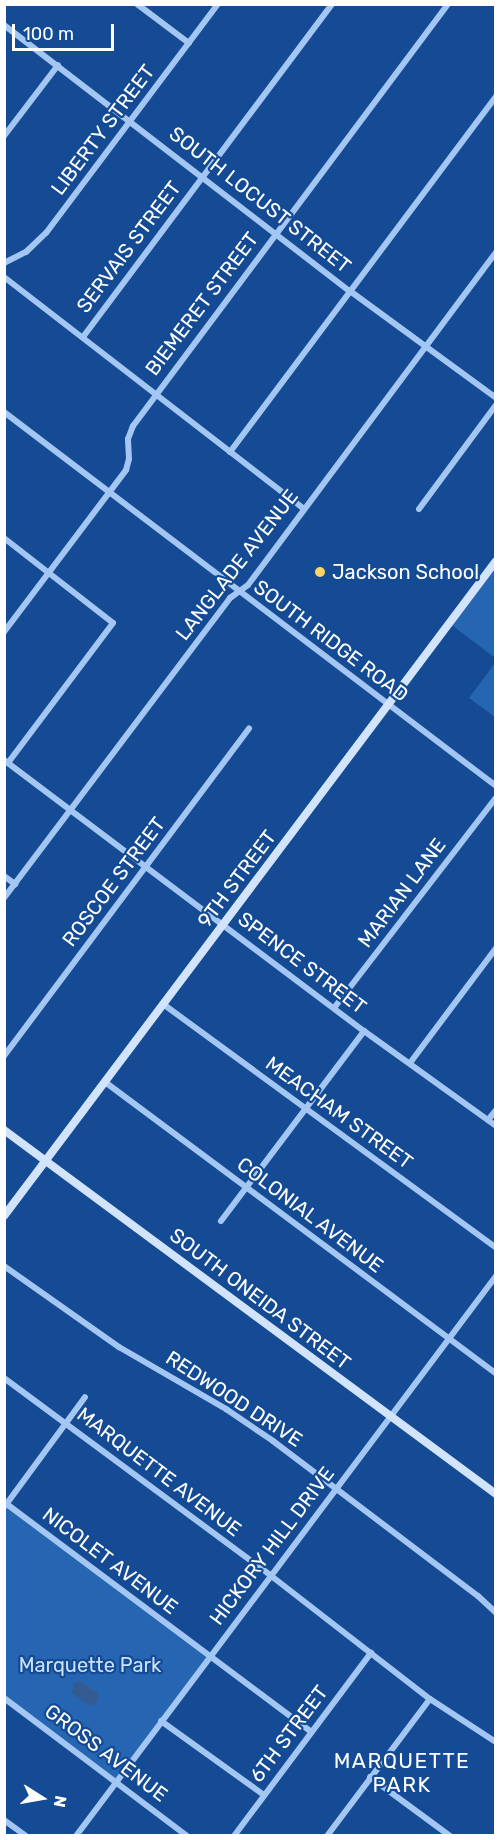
<!DOCTYPE html>
<html>
<head>
<meta charset="utf-8">
<style>
  body { margin:0 }
  #map { position:relative; width:500px; height:1840px; overflow:hidden; background:#144b94; font-family:Rubik,sans-serif }
  div>[style] { position:absolute }
  [style*='--x'] { left:calc(var(--x)*1px); top:calc(var(--y)*1px); width:calc(var(--w)*1px); rotate:calc(var(--a)*1deg) }
  .green>* { inset:0; background:#2665b2 }
  .water>* { inset:0; background:#345b91 }
  .street>* { height:6px; margin:-3px; padding:0 3px; transform-origin:3px; border-radius:3px; background:#a3c6f2 }
  .secondary>* { height:8px; margin:-4px; padding:0 4px; transform-origin:4px; border-radius:4px; background:#d2e4fc }
  .dots>* { width:16px; height:16px; translate:-50% -50%; box-sizing:border-box; border:3px solid #144b94; border-radius:50% }
  span { translate:-50% -50%; white-space:nowrap; text-align:center; line-height:1.15; -webkit-text-stroke:4.5px #144b94; paint-order:stroke }
  .street-label { font-size:20px; color:#fff }
  .poi-label { font-size:20px; color:#fff }
  .left { translate:0 -50%; text-align:left }
  .park-label { font-size:20px; color:#cae1fc }
  .neighbourhood-label { font-size:21px; color:#fff; letter-spacing:1.5px }
  .frame { position:absolute; inset:0; border:6px solid #fff; pointer-events:none }
  .north { position:absolute; left:12px; top:1768px; width:60px; height:60px; -webkit-text-stroke:4px #144b94; paint-order:stroke; rotate:101deg; font-size:16px; font-weight:700; line-height:24px; text-align:center; color:#fff }
  .north::after { content:''; display:block; margin:auto; width:21px; height:27px; background:#fff; clip-path:polygon(50% 0,100% 100%,50% 72%,0 100%) }
  .scale { position:absolute; left:12px; top:24px; width:102px; height:27px; box-sizing:border-box; border:3px solid #fff; border-top:0; padding-left:8px; font-size:18px; line-height:21px; white-space:nowrap; color:#fff; -webkit-text-stroke:4px #144b94; paint-order:stroke }
</style>
</head>
<body>
<div id="map">
  <div class="green">
    <i style="clip-path:polygon(495px 561px,495px 658px,449px 623px)"></i>
    <i style="clip-path:polygon(495px 663px,495px 717px,469px 698px)"></i>
    <i style="clip-path:polygon(7px 1504px,209px 1657px,116px 1781px,5px 1698px,4px 1507px)"></i>
  </div>
  <div class="water">
    <i style="clip-path:polygon(81px 1681px,99px 1695px,96px 1704px,87px 1705px,72px 1693px,74px 1683px)"></i>
  </div>
  <div class="street">
    <i style="--x:137;--y:4;--w:65;--a:36.9"></i>
    <i style="--x:4;--y:25;--w:436;--a:37.6"></i>
    <i style="--x:350;--y:291;--w:181;--a:36.2"></i>
    <i style="--x:4;--y:136;--w:89;--a:-52.7"></i>
    <i style="--x:4;--y:263;--w:25;--a:-27"></i>
    <i style="--x:26;--y:252;--w:28;--a:-44"></i>
    <i style="--x:46;--y:233;--w:286;--a:-53.1"></i>
    <i style="--x:4;--y:277;--w:379;--a:37.7"></i>
    <i style="--x:83;--y:337;--w:416;--a:-53.2"></i>
    <i style="--x:4;--y:412;--w:618;--a:37.24"></i>
    <i style="--x:230;--y:452;--w:444;--a:-53.2"></i>
    <i style="--x:419;--y:509;--w:129;--a:-53.5"></i>
    <i style="--x:4;--y:538;--w:138;--a:37.9"></i>
    <i style="--x:113;--y:623;--w:175;--a:126.9"></i>
    <i style="--x:4;--y:632;--w:203;--a:-53"></i>
    <i style="--x:126;--y:470;--w:11;--a:-75"></i>
    <i style="--x:129;--y:459;--w:20;--a:-93"></i>
    <i style="--x:128;--y:439;--w:14;--a:-69"></i>
    <i style="--x:133;--y:426;--w:527;--a:-53.26"></i>
    <i style="--x:4;--y:760;--w:451;--a:37"></i>
    <i style="--x:364;--y:1031;--w:163;--a:35.7"></i>
    <i style="--x:4;--y:876;--w:14;--a:36"></i>
    <i style="--x:4;--y:898;--w:376;--a:-53"></i>
    <i style="--x:230;--y:598;--w:22;--a:-36"></i>
    <i style="--x:248;--y:585;--w:415;--a:-53.3"></i>
    <i style="--x:163;--y:1004;--w:413;--a:36.2"></i>
    <i style="--x:334;--y:1008;--w:265;--a:-52.4"></i>
    <i style="--x:4;--y:1056;--w:409;--a:-53.2"></i>
    <i style="--x:410;--y:1063;--w:144;--a:-53.2"></i>
    <i style="--x:105;--y:1082;--w:487;--a:36.7"></i>
    <i style="--x:488;--y:1120;--w:13;--a:-51"></i>
    <i style="--x:221;--y:1221;--w:238;--a:-53"></i>
    <i style="--x:4;--y:1266;--w:141;--a:35.2"></i>
    <i style="--x:119;--y:1347;--w:124;--a:30.1"></i>
    <i style="--x:226;--y:1409;--w:57;--a:34.2"></i>
    <i style="--x:273;--y:1441;--w:257;--a:37.1"></i>
    <i style="--x:478;--y:1596;--w:25;--a:43"></i>
    <i style="--x:4;--y:1378;--w:331;--a:36.5"></i>
    <i style="--x:270;--y:1575;--w:202;--a:37.8"></i>
    <i style="--x:430;--y:1699;--w:79;--a:33.1"></i>
    <i style="--x:4;--y:1502;--w:384;--a:36.8"></i>
    <i style="--x:5;--y:1506;--w:135;--a:-53.7"></i>
    <i style="--x:4;--y:1698;--w:229;--a:37"></i>
    <i style="--x:161;--y:1721;--w:127;--a:35.7"></i>
    <i style="--x:370;--y:1777;--w:99;--a:36.4"></i>
    <i style="--x:4;--y:1820;--w:27;--a:36"></i>
    <i style="--x:76;--y:1836;--w:700;--a:-53.13"></i>
    <i style="--x:234;--y:1836;--w:229;--a:-53.2"></i>
    <i style="--x:327;--y:1836;--w:171;--a:-53.1"></i>
  </div>
  <div class="secondary">
    <i style="--x:4;--y:1130;--w:612;--a:36.5"></i>
    <i style="--x:4;--y:1216;--w:819;--a:-53.09"></i>
  </div>
  <div class="dots">
    <i style="left:320px;top:572px;background:#ffd364"></i>
  </div>
  <div class="street-label">
    <span style="left:103px;top:130px;rotate:-53deg">LIBERTY STREET</span>
    <span style="left:260px;top:200px;rotate:38deg">SOUTH LOCUST STREET</span>
    <span style="left:129px;top:247px;rotate:-53deg">SERVAIS STREET</span>
    <span style="left:202px;top:304px;rotate:-53deg">BIEMERET STREET</span>
    <span style="left:237px;top:565px;rotate:-52deg">LANGLADE AVENUE</span>
    <span style="left:331px;top:641px;rotate:37deg">SOUTH RIDGE ROAD</span>
    <span style="left:237px;top:879px;rotate:-53deg">9TH STREET</span>
    <span style="left:114px;top:882px;rotate:-53deg">ROSCOE STREET</span>
    <span style="left:402px;top:893px;rotate:-53deg">MARIAN LANE</span>
    <span style="left:302px;top:963px;rotate:37deg">SPENCE STREET</span>
    <span style="left:339px;top:1113px;rotate:36deg">MEACHAM STREET</span>
    <span style="left:310px;top:1215px;rotate:37deg">COLONIAL AVENUE</span>
    <span style="left:260px;top:1299px;rotate:37deg">SOUTH ONEIDA STREET</span>
    <span style="left:234px;top:1399px;rotate:33deg">REDWOOD DRIVE</span>
    <span style="left:159px;top:1472px;rotate:37deg">MARQUETTE AVENUE</span>
    <span style="left:272px;top:1546px;rotate:-53deg">HICKORY HILL DRIVE</span>
    <span style="left:110px;top:1561px;rotate:37deg">NICOLET AVENUE</span>
    <span style="left:289px;top:1734px;rotate:-53deg">6TH STREET</span>
    <span style="left:106px;top:1753px;rotate:37deg">GROSS AVENUE</span>
  </div>
  <div class="poi-label">
    <span class="left" style="left:332px;top:572px">Jackson School</span>
  </div>
  <div class="park-label">
    <span style="left:90px;top:1665px">Marquette Park</span>
  </div>
  <div class="neighbourhood-label">
    <span style="left:402px;top:1773px">MARQUETTE<br>PARK</span>
  </div>
  <div class="frame"></div>
  <div class="north">N</div>
  <div class="scale">100 m</div>
</div>
</body>
</html>
